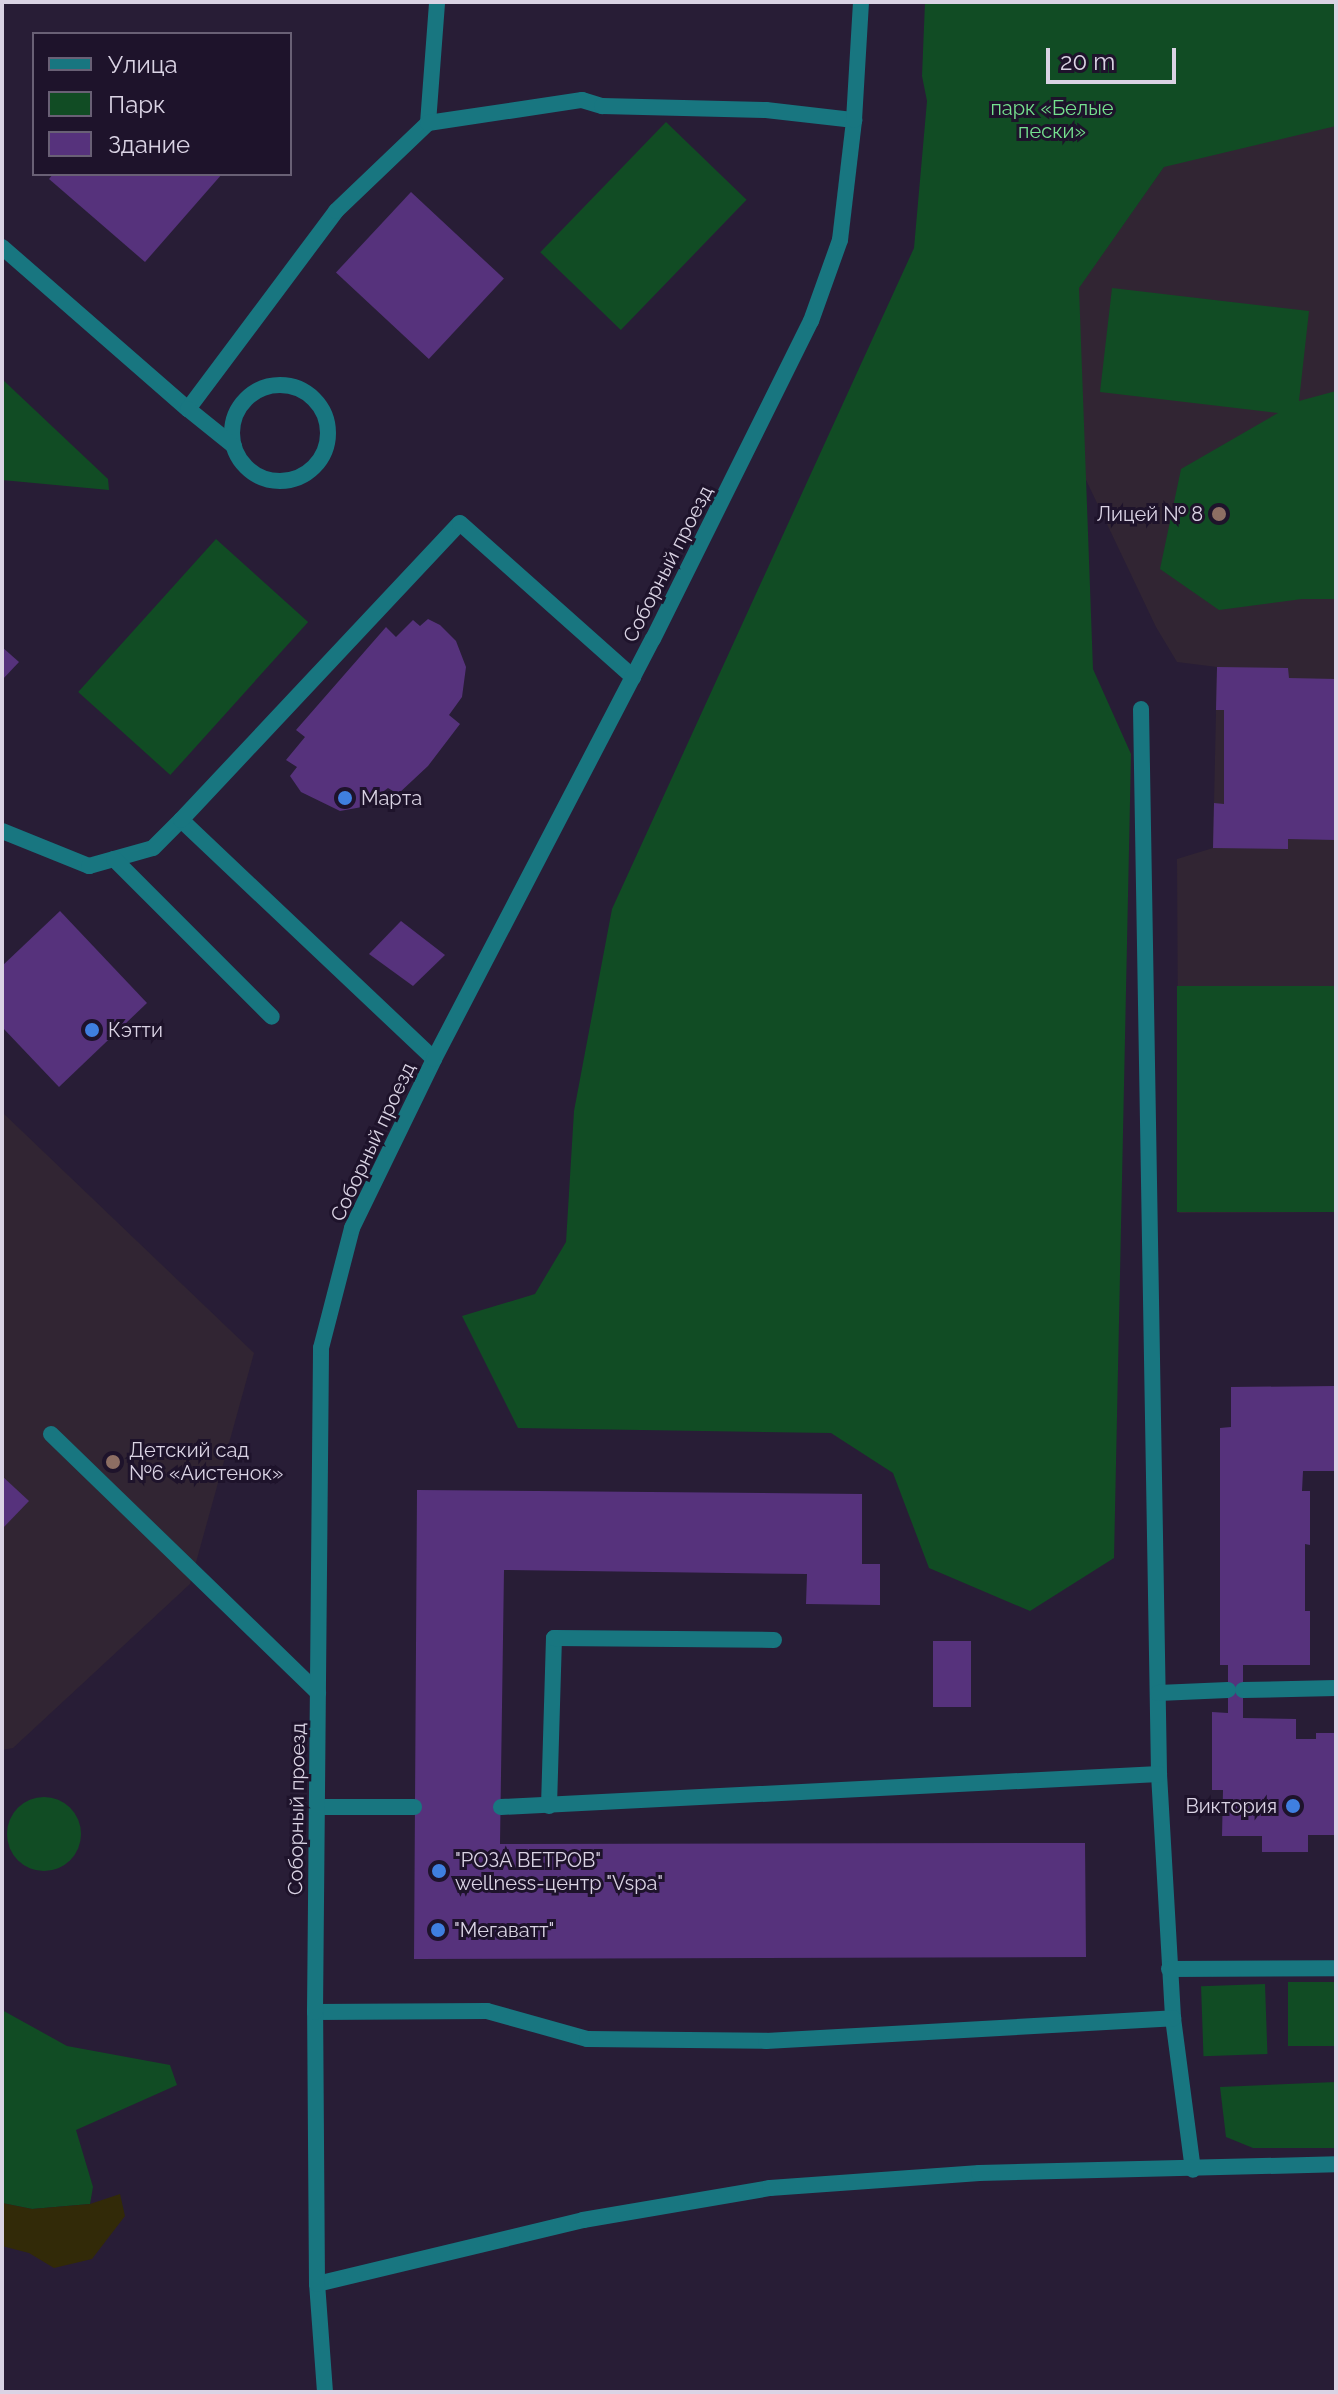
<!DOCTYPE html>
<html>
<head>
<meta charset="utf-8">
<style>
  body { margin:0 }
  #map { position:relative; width:1338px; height:2394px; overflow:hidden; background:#281d36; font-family:Raleway,sans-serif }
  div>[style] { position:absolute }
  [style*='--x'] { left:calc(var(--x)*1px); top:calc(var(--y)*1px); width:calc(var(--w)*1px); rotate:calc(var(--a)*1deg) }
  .education>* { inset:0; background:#312533 }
  .green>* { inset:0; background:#114c24; transform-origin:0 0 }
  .round { border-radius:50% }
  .sand>* { inset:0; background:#322a08 }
  .building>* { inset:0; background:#56327c; transform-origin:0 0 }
  .service>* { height:16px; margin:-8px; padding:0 8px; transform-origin:8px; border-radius:8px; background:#187680 }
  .service>.ring { margin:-8px; padding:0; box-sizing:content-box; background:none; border:16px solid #187680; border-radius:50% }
  .minor>* { height:16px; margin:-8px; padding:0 8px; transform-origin:8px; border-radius:8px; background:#187680 }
  .dots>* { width:22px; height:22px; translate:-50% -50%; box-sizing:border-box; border:4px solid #1e132b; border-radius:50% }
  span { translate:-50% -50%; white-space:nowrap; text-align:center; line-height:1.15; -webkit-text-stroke:6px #1e132b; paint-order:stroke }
  .park-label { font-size:20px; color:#75e18f }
  .poi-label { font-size:20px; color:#dad3e4 }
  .right { translate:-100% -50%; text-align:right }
  .left { translate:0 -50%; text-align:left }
  .street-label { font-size:20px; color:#dad3e4 }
  .frame { position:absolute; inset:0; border:4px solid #dad3e4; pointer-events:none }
  .legend { position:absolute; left:32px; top:32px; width:260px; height:144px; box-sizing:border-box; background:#1e132b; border:2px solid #696075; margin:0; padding:10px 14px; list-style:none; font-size:24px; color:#dad3e4 }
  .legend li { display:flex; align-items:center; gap:16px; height:40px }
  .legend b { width:40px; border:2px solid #696075 }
  .scale { position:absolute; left:1046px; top:48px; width:130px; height:36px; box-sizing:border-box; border:4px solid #dad3e4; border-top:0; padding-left:10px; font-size:24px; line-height:28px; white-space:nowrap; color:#dad3e4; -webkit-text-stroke:6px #1e132b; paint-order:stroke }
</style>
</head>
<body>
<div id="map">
  <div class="education">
    <i style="clip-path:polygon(1279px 4px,1336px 55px,1336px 1212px,1179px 1213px,1177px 859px,1213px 848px,1217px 667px,1177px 662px,1156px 627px,1048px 400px,1060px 314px)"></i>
    <i style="clip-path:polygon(2px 1112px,254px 1353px,190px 1584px,13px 1748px,2px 1750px)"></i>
  </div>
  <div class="green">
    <i style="clip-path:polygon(925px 2px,1336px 2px,1336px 126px,1164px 167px,1079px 288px,1093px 669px,1131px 754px,1114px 1558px,1030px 1611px,929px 1568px,893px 1473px,831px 1433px,518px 1428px,462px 1316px,535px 1294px,566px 1242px,574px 1111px,612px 909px,914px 248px,927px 101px,922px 76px)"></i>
    <i style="left:666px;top:122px;width:112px;height:181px;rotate:44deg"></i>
    <i style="clip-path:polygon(1112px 288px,1309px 311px,1299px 401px,1336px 391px,1336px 599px,1302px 599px,1219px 610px,1160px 569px,1181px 469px,1278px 413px,1100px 392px)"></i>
    <i style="clip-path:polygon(2px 379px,108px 479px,109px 490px,2px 480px)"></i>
    <i style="left:216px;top:539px;width:124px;height:206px;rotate:42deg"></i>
    <i style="left:1336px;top:986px;width:226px;height:159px;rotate:90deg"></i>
    <i class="round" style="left:7px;top:1797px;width:74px;height:74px"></i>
    <i style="left:1336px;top:1982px;width:64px;height:48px;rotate:90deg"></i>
    <i style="left:1265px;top:1984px;width:70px;height:64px;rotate:88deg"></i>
    <i style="clip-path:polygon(2px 2010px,67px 2046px,170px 2065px,177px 2085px,76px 2130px,93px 2187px,90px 2204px,32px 2209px,2px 2203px)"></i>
    <i style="clip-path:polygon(1336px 2082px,1336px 2148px,1253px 2148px,1226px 2137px,1220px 2087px)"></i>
  </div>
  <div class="sand">
    <i style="clip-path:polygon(120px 2194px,125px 2216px,92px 2259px,54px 2268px,29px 2253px,2px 2246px,2px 2203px,32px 2209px,90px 2204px)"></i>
  </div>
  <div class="building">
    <i style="clip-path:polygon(53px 174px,222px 174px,145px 262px,49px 179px)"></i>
    <i style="left:411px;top:192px;width:127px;height:110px;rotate:43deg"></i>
    <i style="clip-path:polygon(428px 619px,440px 625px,456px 641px,466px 667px,462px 697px,449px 715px,460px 724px,428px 766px,398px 794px,388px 788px,362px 807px,340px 811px,301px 792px,290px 776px,297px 767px,286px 760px,305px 737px,296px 730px,386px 627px,396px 637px,413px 620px,420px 626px)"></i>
    <i style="clip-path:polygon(2px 647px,19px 662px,2px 680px)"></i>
    <i style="clip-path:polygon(1217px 667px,1288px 668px,1289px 678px,1336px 679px,1336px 840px,1288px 839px,1288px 849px,1213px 848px,1214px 803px,1224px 804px,1224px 710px,1216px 710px)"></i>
    <i style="clip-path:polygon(60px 911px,147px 1003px,59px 1087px,2px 1027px,2px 966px)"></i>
    <i style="clip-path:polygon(401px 921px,445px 955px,413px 986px,369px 954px)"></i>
    <i style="clip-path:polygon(1336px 1386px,1336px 1471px,1303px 1471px,1302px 1491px,1310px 1491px,1310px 1545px,1305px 1544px,1305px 1611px,1310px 1611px,1310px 1665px,1243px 1665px,1243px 1718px,1296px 1719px,1296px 1739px,1316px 1739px,1316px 1733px,1336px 1733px,1336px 1835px,1308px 1835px,1308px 1852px,1262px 1852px,1262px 1836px,1222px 1836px,1223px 1790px,1212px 1790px,1212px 1712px,1228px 1713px,1228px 1665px,1220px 1665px,1220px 1428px,1231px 1427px,1231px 1387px)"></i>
    <i style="clip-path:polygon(2px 1476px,29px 1501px,2px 1529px)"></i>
    <i style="clip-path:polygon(417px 1490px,862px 1494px,862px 1564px,880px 1564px,880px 1605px,806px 1604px,807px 1574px,504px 1570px,500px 1844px,1085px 1843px,1086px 1957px,414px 1959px)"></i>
    <i style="left:933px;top:1641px;width:38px;height:66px"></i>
  </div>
  <div class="service">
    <i style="--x:428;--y:123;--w:121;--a:-85.7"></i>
    <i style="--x:2;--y:247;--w:247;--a:41.1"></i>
    <i style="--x:188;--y:409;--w:247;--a:-53.2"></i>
    <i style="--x:336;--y:211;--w:127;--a:-43.7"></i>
    <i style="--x:428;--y:123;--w:156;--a:-8.5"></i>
    <i style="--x:582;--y:100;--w:21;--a:17"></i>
    <i style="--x:602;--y:106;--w:164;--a:1.4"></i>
    <i style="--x:766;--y:110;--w:89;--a:6.5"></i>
    <i class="ring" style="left:232px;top:385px;width:80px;height:80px"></i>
    <i style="--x:188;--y:409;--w:59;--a:38.8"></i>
    <i style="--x:1141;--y:709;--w:1065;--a:89.03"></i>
    <i style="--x:1159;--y:1774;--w:244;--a:86.7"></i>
    <i style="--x:1173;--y:2018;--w:153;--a:82.5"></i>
    <i style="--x:2;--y:831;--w:94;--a:21.9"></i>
    <i style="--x:89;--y:866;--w:66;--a:-15.7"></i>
    <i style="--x:153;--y:848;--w:40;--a:-45"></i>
    <i style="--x:114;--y:859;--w:223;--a:45"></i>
    <i style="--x:434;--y:1059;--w:348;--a:-136.6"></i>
    <i style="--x:181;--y:820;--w:407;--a:-46.8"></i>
    <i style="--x:460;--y:523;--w:232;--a:41.7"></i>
    <i style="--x:51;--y:1434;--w:372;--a:44.1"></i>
    <i style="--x:1243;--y:1690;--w:93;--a:-1.2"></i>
    <i style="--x:1158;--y:1693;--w:70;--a:-2.5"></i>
    <i style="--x:549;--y:1806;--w:168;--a:-88.3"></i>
    <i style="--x:554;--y:1638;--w:220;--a:0.5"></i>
    <i style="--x:317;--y:1807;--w:97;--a:0"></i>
    <i style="--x:501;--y:1807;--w:659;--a:-2.87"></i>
    <i style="--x:1169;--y:1969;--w:167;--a:-0.3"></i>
    <i style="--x:315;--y:2012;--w:172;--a:-0.3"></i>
    <i style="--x:487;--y:2011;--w:104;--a:15.6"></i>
    <i style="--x:587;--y:2039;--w:179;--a:0.6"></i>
    <i style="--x:766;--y:2041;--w:408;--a:-3.2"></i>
    <i style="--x:317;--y:2284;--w:274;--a:-13.5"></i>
    <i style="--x:583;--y:2220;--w:190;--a:-9.7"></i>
    <i style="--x:770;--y:2188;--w:210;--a:-4.1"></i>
    <i style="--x:979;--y:2173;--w:357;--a:-1.4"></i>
  </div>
  <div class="minor">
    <i style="--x:325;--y:2392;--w:108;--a:-94.2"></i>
    <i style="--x:317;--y:2284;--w:272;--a:-90.4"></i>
    <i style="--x:315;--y:2012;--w:664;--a:-89.48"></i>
    <i style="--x:321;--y:1348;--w:124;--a:-75.5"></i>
    <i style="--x:352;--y:1228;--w:188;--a:-64.1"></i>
    <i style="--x:434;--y:1059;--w:474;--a:-62.5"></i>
    <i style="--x:653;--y:639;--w:355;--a:-63.6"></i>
    <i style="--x:811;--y:321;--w:86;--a:-70.3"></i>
    <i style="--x:840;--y:240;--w:121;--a:-83.3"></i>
    <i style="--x:854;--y:120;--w:118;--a:-86.6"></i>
  </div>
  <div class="dots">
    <i style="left:1219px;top:514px;background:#8d6e63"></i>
    <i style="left:345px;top:798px;background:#3f7fe0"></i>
    <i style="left:92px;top:1030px;background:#3f7fe0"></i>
    <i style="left:113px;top:1462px;background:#8d6e63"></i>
    <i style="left:1293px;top:1806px;background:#3f7fe0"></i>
    <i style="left:439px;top:1871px;background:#3f7fe0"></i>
    <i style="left:438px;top:1930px;background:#3f7fe0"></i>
  </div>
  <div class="park-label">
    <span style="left:1052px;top:120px">парк «Белые<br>пески»</span>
  </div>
  <div class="poi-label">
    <span class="right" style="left:1203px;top:514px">Лицей № 8</span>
    <span class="left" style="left:361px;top:798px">Марта</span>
    <span class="left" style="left:108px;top:1030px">Кэтти</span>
    <span class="left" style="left:129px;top:1462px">Детский сад<br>№6 «Аистенок»</span>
    <span class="right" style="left:1277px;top:1806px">Виктория</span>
    <span class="left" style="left:455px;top:1872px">"РОЗА ВЕТРОВ"<br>wellness-центр "Vspa"</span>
    <span class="left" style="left:454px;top:1930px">"Мегаватт"</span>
  </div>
  <div class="street-label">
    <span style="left:668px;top:564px;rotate:-63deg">Соборный проезд</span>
    <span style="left:373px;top:1142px;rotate:-65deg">Соборный проезд</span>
    <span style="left:297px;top:1809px;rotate:-89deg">Соборный проезд</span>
  </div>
  <div class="frame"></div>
  <ul class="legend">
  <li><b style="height:10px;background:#187680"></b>Улица</li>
  <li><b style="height:22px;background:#114c24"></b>Парк</li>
  <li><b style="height:22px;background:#56327c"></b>Здание</li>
  </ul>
  <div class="scale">20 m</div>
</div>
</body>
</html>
